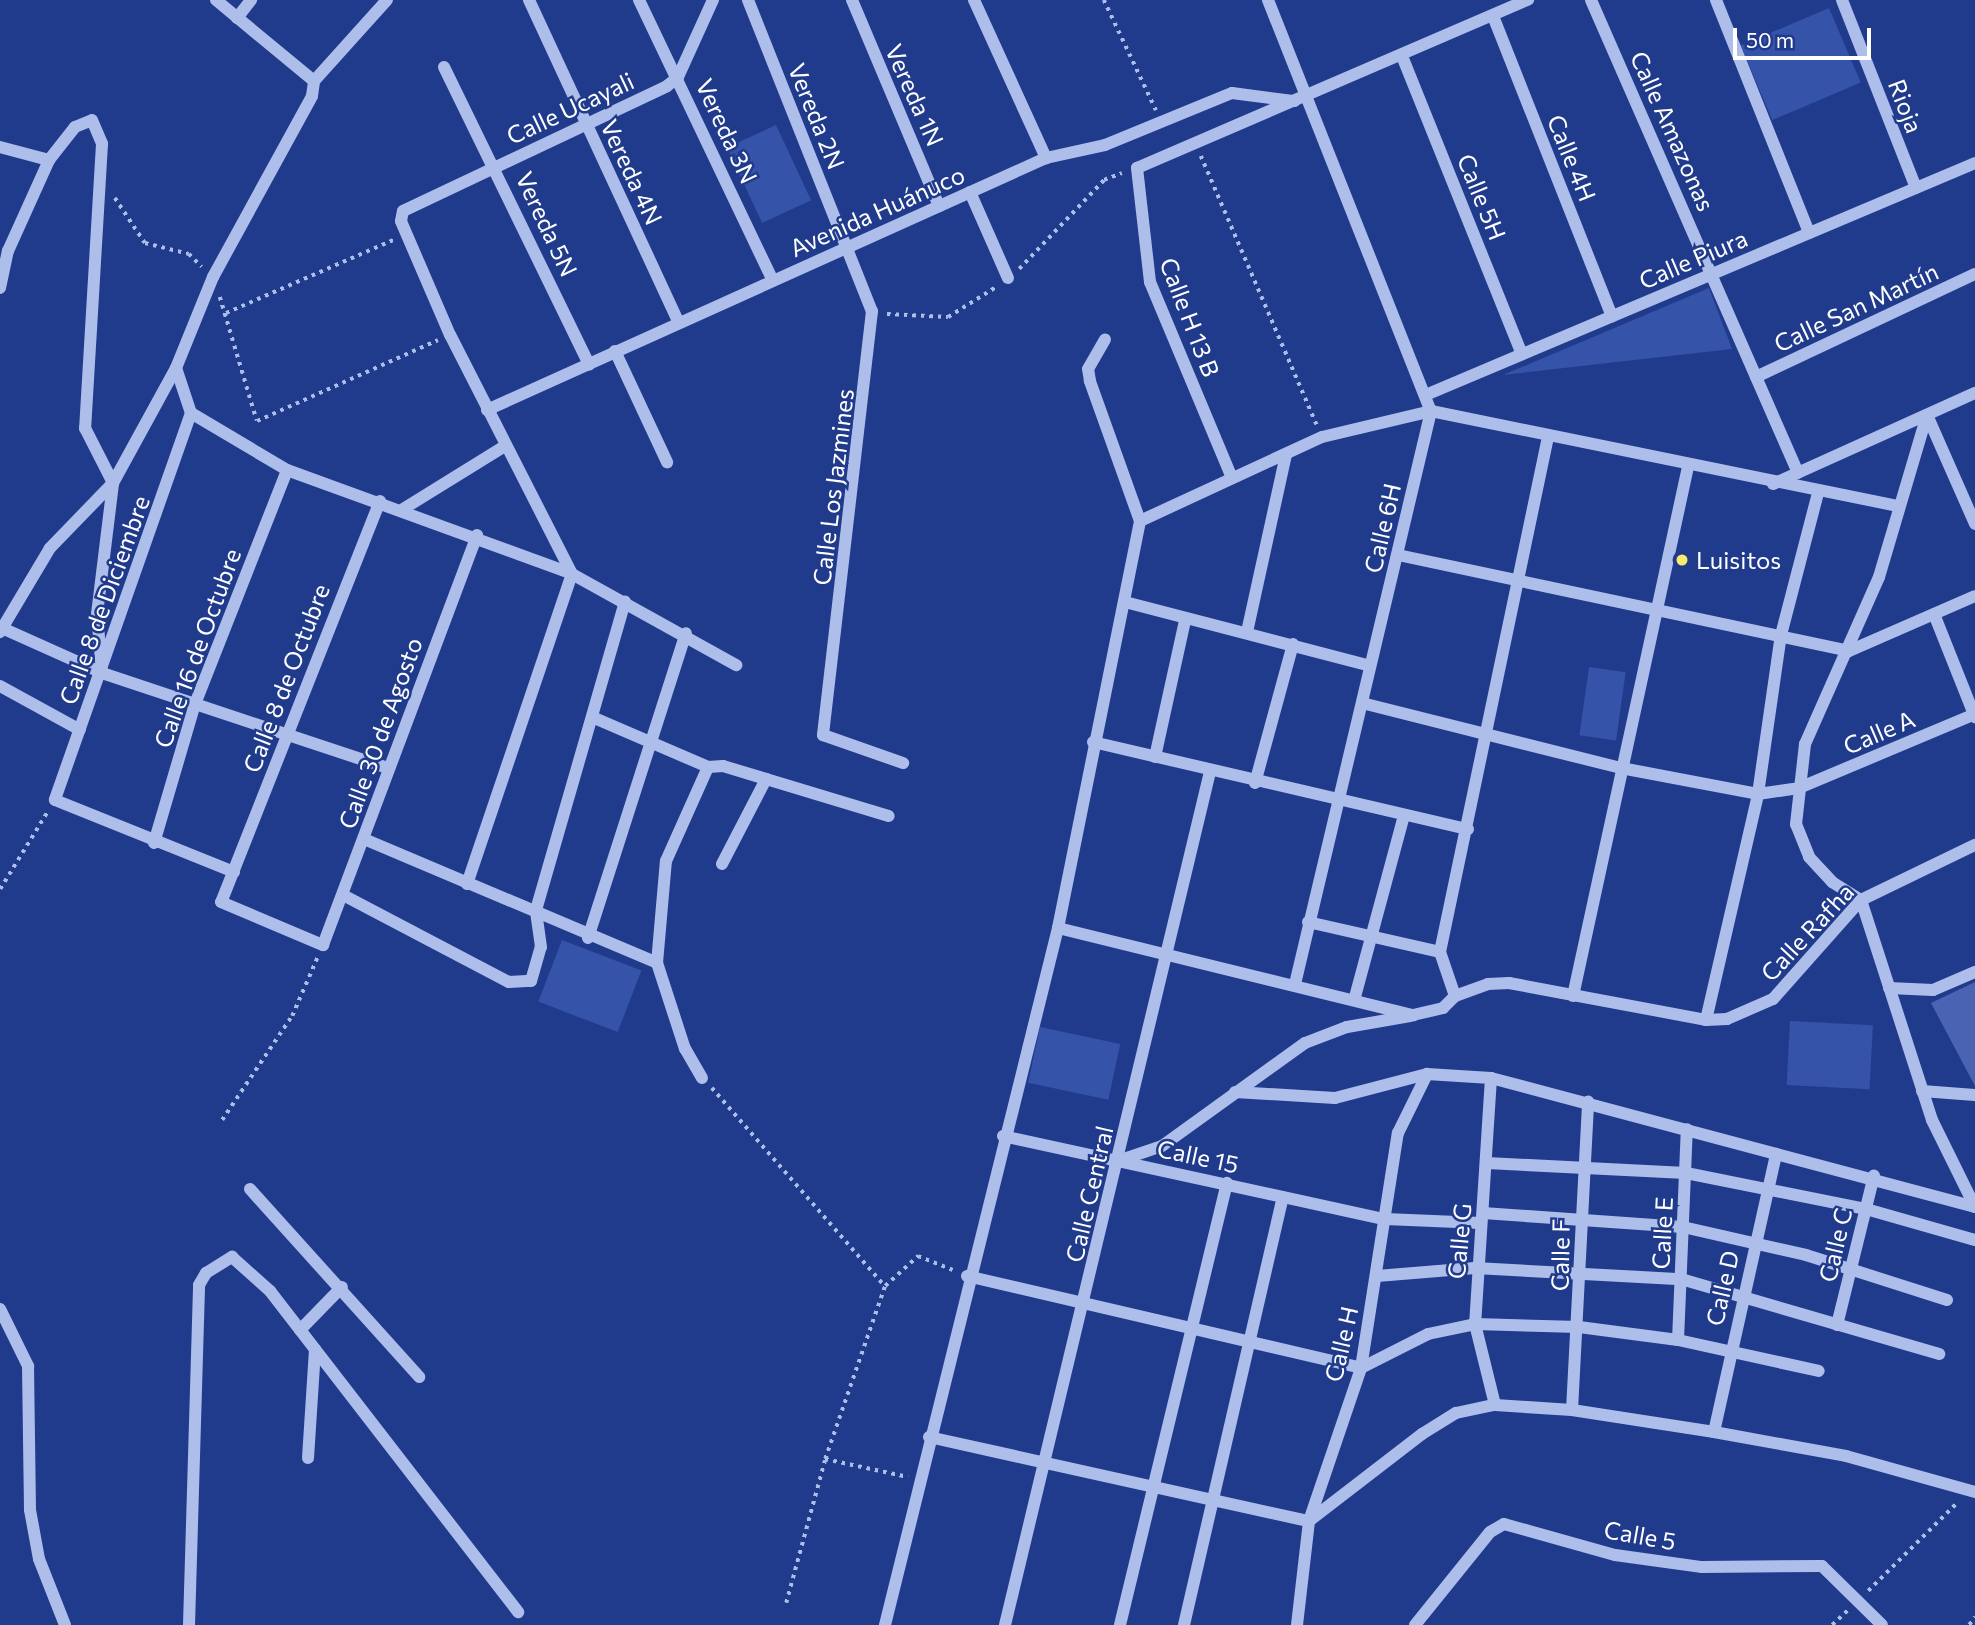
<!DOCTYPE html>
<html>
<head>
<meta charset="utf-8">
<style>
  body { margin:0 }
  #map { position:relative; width:1975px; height:1625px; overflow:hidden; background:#213b8c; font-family:Commissioner,sans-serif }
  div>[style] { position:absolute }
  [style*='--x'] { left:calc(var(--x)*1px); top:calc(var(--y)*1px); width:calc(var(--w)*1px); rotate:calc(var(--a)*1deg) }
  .green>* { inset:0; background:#3553a9; transform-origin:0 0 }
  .building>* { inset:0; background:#4a64b3 }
  .path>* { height:3.5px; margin-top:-1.75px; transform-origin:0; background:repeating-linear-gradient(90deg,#aebeeb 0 3.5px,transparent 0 8.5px) }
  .minor>* { height:12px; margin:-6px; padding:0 6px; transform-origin:6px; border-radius:6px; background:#aebeeb }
  .dots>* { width:19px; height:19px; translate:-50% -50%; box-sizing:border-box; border:4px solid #213b8c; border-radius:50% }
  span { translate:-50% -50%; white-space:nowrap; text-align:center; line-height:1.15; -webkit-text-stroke:5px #213b8c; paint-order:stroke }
  .street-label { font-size:24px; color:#fff }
  .poi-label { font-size:24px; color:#fff }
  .left { translate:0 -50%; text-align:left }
  .scale { position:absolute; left:1733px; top:28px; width:138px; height:32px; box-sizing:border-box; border:4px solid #fff; border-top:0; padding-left:9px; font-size:21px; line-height:24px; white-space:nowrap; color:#fff; -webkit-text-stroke:5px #213b8c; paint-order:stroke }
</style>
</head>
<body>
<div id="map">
  <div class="green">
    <i style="left:1829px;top:8px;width:81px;height:96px;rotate:67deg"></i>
    <i style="left:776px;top:125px;width:83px;height:54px;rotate:65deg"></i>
    <i style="clip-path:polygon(1709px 288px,1732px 349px,1503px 375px)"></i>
    <i style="left:1589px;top:667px;width:37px;height:69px;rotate:8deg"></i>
    <i style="left:562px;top:940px;width:85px;height:66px;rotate:21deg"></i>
    <i style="left:1790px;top:1021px;width:83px;height:64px;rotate:3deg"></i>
    <i style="left:1040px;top:1027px;width:82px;height:57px;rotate:12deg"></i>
  </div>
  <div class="building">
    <i style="clip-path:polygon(1975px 982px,1975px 1086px,1931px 1003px)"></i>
  </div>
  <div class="path">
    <i style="--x:1104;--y:0;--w:122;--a:64.7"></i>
    <i style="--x:1201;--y:156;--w:293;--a:66.7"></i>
    <i style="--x:115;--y:198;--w:54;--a:56.3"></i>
    <i style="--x:145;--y:243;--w:45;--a:14"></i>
    <i style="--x:189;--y:254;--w:18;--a:45"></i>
    <i style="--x:1019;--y:269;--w:123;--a:-46.3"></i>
    <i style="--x:1104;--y:180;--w:19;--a:-21"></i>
    <i style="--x:220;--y:297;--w:129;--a:73.4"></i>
    <i style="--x:257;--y:421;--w:198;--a:-24.1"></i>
    <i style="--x:226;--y:313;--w:184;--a:-23.6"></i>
    <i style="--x:887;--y:314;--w:61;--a:2.8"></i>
    <i style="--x:948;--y:317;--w:57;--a:-32"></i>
    <i style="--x:0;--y:889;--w:92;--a:-58.4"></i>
    <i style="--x:712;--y:1088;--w:263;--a:48.9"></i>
    <i style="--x:222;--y:1120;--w:125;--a:-56.1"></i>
    <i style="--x:292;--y:1016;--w:65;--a:-66.6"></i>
    <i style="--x:825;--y:1459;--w:85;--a:12.2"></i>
    <i style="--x:1868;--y:1591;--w:125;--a:-44.7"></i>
    <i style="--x:786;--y:1603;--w:149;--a:-74.8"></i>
    <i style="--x:825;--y:1459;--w:183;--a:-70.9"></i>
    <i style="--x:885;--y:1286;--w:45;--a:-42.3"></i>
    <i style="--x:918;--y:1256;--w:38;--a:22"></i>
    <i style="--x:1832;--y:1625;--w:21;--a:-43"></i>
    <i style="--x:1969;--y:1625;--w:10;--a:-53"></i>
  </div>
  <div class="minor">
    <i style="--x:216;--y:0;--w:127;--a:39.6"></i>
    <i style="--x:529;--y:0;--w:356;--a:65.1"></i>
    <i style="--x:639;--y:0;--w:311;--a:64.5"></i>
    <i style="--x:748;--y:0;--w:335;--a:68.3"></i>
    <i style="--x:872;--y:311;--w:427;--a:96.6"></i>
    <i style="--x:823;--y:735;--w:85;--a:19.3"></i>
    <i style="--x:852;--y:0;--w:224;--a:67.1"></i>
    <i style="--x:974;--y:0;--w:174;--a:65.5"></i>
    <i style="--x:1268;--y:0;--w:442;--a:68.4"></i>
    <i style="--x:1431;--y:411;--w:589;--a:103.35"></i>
    <i style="--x:1591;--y:0;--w:516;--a:66.36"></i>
    <i style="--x:1716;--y:0;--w:251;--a:68.2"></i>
    <i style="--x:1842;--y:0;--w:202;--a:68.5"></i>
    <i style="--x:1493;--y:16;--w:323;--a:68.4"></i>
    <i style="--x:237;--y:18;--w:23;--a:-52"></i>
    <i style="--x:1402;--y:56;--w:321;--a:68.1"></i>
    <i style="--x:444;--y:67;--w:331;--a:64"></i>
    <i style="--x:0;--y:147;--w:51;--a:14.9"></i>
    <i style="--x:970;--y:192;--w:94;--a:66.2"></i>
    <i style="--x:0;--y:288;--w:38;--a:-78"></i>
    <i style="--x:8;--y:251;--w:100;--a:-65.7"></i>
    <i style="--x:49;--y:160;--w:42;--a:-51.8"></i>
    <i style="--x:75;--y:127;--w:18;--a:-22"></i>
    <i style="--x:92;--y:120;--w:26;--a:67"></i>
    <i style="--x:102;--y:144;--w:285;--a:93.4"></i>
    <i style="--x:85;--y:428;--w:62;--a:63"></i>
    <i style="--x:113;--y:483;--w:91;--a:134.1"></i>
    <i style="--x:50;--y:548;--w:98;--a:120.8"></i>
    <i style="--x:615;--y:351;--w:123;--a:64.9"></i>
    <i style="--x:176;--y:368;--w:47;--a:71.6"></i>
    <i style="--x:191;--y:413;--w:112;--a:30.7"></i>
    <i style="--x:287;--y:470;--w:303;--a:20"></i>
    <i style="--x:572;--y:574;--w:188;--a:29"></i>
    <i style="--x:1756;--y:377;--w:242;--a:-25.2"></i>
    <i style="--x:1428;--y:394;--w:594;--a:-22.89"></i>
    <i style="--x:487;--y:410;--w:613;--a:-24.27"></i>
    <i style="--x:1046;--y:158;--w:60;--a:-12.4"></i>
    <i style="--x:1105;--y:145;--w:137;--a:-22.3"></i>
    <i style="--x:1232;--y:93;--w:63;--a:7.4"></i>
    <i style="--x:191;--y:413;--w:410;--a:109.4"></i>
    <i style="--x:55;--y:800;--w:193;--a:21.9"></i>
    <i style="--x:1927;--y:415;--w:169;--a:106.5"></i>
    <i style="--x:1879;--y:577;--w:183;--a:113.9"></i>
    <i style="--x:1805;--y:744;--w:81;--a:96.4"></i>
    <i style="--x:1796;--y:824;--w:35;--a:68"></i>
    <i style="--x:1809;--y:857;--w:34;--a:47"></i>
    <i style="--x:1832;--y:882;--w:34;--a:32"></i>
    <i style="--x:1861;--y:900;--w:231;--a:72.1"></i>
    <i style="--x:1932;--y:1120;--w:97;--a:63.7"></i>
    <i style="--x:1927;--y:415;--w:119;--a:66.2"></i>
    <i style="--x:1232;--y:478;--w:212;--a:-112.7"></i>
    <i style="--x:1150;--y:282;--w:115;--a:-96.5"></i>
    <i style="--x:1137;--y:168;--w:426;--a:-23.3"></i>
    <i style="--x:1773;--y:484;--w:222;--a:-24.3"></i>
    <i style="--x:380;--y:501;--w:431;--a:111.6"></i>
    <i style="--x:221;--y:902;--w:111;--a:22.9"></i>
    <i style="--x:323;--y:945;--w:438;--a:-69.4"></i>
    <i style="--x:403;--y:509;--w:120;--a:-31.7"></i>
    <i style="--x:1140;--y:521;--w:200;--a:-24.8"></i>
    <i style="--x:1322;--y:437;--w:112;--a:-13.4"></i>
    <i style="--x:1431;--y:411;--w:477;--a:11.5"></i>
    <i style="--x:1398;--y:555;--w:461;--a:12"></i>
    <i style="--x:1849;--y:651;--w:137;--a:-23.6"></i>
    <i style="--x:1125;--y:602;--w:253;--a:14.6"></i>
    <i style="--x:1934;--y:614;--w:111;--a:68.3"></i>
    <i style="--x:2;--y:628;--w:110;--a:24.2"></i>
    <i style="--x:102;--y:673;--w:298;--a:18.4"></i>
    <i style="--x:1247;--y:632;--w:182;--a:-77.6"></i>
    <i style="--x:102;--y:673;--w:59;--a:-94.8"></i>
    <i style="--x:97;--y:614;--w:132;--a:-83"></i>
    <i style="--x:113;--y:483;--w:131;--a:-61.3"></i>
    <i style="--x:176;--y:368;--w:98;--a:-67.9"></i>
    <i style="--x:213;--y:277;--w:206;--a:-61.3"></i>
    <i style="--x:312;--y:96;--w:15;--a:-82"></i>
    <i style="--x:314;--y:81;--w:109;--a:-48"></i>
    <i style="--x:0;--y:686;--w:91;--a:28.8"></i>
    <i style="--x:1362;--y:703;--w:267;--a:14.1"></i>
    <i style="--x:1621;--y:768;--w:139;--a:10.7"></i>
    <i style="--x:1758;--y:794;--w:41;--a:-8.3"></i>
    <i style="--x:1799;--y:788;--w:191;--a:-22.8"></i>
    <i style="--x:592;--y:717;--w:126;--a:23.3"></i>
    <i style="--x:708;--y:767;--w:15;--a:-4"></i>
    <i style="--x:723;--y:766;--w:173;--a:16.8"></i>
    <i style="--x:1093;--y:742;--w:385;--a:13.1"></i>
    <i style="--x:1155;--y:757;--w:140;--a:-77.6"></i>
    <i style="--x:1255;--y:783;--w:144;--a:-74.7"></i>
    <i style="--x:364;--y:839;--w:318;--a:22.9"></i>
    <i style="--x:154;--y:843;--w:145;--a:-73.6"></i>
    <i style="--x:195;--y:704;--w:251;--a:-68.5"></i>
    <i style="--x:722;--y:864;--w:96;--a:-62.6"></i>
    <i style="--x:467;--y:884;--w:327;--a:-71.3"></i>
    <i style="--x:572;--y:574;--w:268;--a:-117"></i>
    <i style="--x:450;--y:335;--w:124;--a:-113.3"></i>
    <i style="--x:401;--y:221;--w:10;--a:-79"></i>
    <i style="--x:403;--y:211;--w:292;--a:-25.3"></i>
    <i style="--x:667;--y:86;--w:14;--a:-39"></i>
    <i style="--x:678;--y:77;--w:85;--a:-65.6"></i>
    <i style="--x:343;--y:895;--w:187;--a:27.7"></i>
    <i style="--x:509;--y:982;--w:22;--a:-3"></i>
    <i style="--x:531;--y:981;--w:35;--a:-74"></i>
    <i style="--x:541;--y:947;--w:37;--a:-98"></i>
    <i style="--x:536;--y:910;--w:321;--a:-73.9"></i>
    <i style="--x:1308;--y:922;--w:135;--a:12.8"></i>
    <i style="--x:1058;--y:928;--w:366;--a:13.8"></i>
    <i style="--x:1413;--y:1015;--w:31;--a:-13"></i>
    <i style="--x:1443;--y:1008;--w:17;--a:-45"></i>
    <i style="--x:1455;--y:996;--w:35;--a:-20"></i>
    <i style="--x:1488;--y:984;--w:21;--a:-3"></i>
    <i style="--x:1509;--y:983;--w:200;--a:10.6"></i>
    <i style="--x:1706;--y:1020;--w:21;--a:-3"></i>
    <i style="--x:1727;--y:1019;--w:50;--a:-23.5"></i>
    <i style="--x:1773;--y:999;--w:132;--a:-48.4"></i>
    <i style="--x:1861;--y:900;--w:127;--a:-25.8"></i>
    <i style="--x:588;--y:938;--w:320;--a:-72.2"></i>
    <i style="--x:1889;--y:988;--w:44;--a:2.6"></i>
    <i style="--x:1933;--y:990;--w:46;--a:-23.2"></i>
    <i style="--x:1455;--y:996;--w:46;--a:-108.8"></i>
    <i style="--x:1440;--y:952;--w:526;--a:-78.16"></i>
    <i style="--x:1573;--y:996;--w:541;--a:-77.74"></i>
    <i style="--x:1355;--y:997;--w:188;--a:-74.9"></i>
    <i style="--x:1706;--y:1020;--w:232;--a:-77"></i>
    <i style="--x:1758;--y:794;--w:161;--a:-81.8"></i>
    <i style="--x:1781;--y:635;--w:147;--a:-75.4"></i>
    <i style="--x:702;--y:1078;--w:34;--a:-120"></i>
    <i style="--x:685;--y:1049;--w:90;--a:-108"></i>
    <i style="--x:657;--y:963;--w:102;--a:-85"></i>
    <i style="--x:666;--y:861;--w:103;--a:-65.9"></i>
    <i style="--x:1491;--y:1078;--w:247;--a:93.7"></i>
    <i style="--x:1475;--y:1324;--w:83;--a:76.1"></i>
    <i style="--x:1922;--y:1091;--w:53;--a:4.3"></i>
    <i style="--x:1235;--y:1092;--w:100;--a:3.4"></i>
    <i style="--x:1335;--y:1098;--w:95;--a:-14.6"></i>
    <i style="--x:1427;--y:1074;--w:64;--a:3.6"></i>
    <i style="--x:1491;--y:1078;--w:501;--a:14.92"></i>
    <i style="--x:1003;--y:1136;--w:391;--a:12.3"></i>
    <i style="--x:1385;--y:1219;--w:96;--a:2.4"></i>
    <i style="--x:1118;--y:1161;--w:46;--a:-18.8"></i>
    <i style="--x:1162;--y:1146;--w:176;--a:-35.8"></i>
    <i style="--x:1305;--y:1043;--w:45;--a:-20.9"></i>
    <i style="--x:1347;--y:1027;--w:64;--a:-9.9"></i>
    <i style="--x:1487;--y:1163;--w:199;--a:2.9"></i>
    <i style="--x:1686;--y:1173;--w:184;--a:11.3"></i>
    <i style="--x:1866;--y:1209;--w:113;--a:15.9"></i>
    <i style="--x:250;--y:1189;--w:253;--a:48"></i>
    <i style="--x:1483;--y:1213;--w:200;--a:4"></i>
    <i style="--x:1683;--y:1227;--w:126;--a:12.8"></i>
    <i style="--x:1806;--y:1255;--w:148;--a:17.7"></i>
    <i style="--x:967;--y:1276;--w:405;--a:13.1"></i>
    <i style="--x:1361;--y:1368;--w:75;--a:-26.9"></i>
    <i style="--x:1428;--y:1334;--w:48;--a:-12"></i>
    <i style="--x:1475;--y:1324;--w:104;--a:1.7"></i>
    <i style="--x:1579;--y:1327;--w:100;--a:7.5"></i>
    <i style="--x:1678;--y:1340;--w:144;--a:12.4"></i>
    <i style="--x:1377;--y:1276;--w:98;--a:-4.7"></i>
    <i style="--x:1475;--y:1268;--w:206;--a:3.1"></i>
    <i style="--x:1681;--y:1279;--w:269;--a:16.2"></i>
    <i style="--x:0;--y:1309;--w:64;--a:63.8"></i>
    <i style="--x:28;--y:1366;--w:144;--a:89.2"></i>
    <i style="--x:30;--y:1510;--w:50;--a:79.6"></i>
    <i style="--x:39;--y:1559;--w:71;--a:68.5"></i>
    <i style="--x:1837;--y:1325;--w:154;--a:-76.1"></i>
    <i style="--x:300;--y:1330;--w:60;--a:-45.7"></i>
    <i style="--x:1678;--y:1340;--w:211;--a:-87.6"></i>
    <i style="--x:1572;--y:1410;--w:309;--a:-87"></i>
    <i style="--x:1714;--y:1432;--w:285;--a:-77.4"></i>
    <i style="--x:929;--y:1437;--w:389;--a:12.5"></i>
    <i style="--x:1309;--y:1521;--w:143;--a:-37.6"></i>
    <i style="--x:1422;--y:1434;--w:40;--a:-32"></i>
    <i style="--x:1456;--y:1413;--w:40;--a:-12"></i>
    <i style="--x:1495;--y:1405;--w:77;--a:3.7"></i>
    <i style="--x:1572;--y:1410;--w:144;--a:8.8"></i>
    <i style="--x:1714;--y:1432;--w:134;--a:10.3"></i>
    <i style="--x:1846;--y:1456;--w:134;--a:15.6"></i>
    <i style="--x:308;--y:1458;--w:109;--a:-86.3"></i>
    <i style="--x:189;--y:1625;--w:340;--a:-88.3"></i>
    <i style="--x:199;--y:1285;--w:14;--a:-60"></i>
    <i style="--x:206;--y:1273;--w:31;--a:-32"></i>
    <i style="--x:232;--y:1257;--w:51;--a:41.8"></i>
    <i style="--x:270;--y:1291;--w:406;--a:52.3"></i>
    <i style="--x:885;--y:1625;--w:718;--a:-76.06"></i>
    <i style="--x:1058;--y:928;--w:415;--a:-78.6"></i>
    <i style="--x:1140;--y:521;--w:149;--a:-109.7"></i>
    <i style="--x:1090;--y:381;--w:12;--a:-99"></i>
    <i style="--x:1088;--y:369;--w:34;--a:-60"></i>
    <i style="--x:1005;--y:1625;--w:877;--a:-76.49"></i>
    <i style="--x:1120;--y:1625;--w:455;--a:-76.4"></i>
    <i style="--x:1184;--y:1625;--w:439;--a:-77"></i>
    <i style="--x:1297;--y:1625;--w:105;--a:-83.4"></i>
    <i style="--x:1309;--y:1521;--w:162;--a:-71.2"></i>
    <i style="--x:1361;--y:1368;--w:238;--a:-81.1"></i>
    <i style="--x:1398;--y:1133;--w:66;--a:-63.8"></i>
    <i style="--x:1415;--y:1625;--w:119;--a:-51.1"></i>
    <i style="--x:1490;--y:1532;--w:16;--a:-30"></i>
    <i style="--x:1504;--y:1524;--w:115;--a:15.6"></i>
    <i style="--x:1615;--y:1555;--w:88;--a:7.9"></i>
    <i style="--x:1702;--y:1567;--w:120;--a:-0.5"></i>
    <i style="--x:1822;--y:1566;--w:84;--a:44.5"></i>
  </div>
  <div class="dots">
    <i style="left:1682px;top:560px;background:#f8eb70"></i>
  </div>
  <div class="street-label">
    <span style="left:915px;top:95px;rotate:66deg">Vereda 1N</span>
    <span style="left:1906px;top:106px;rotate:69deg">Rioja</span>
    <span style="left:570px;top:108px;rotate:-25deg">Calle Ucayali</span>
    <span style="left:817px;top:116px;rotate:68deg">Vereda 2N</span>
    <span style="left:727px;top:131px;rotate:65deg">Vereda 3N</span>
    <span style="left:1673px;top:131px;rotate:66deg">Calle Amazonas</span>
    <span style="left:1572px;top:158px;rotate:68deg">Calle 4H</span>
    <span style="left:632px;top:172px;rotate:65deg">Vereda 4N</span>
    <span style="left:1482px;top:197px;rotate:68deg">Calle 5H</span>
    <span style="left:877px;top:211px;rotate:-24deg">Avenida Huánuco</span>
    <span style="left:547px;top:224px;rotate:65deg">Vereda 5N</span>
    <span style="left:1693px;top:259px;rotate:-23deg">Calle Piura</span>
    <span style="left:1856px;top:307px;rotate:-25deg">Calle San Martín</span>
    <span style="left:1190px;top:317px;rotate:69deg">Calle H 13 B</span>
    <span style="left:833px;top:487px;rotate:-83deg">Calle Los Jazmines</span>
    <span style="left:1382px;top:528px;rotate:-77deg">Calle 6H</span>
    <span style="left:104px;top:600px;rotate:-70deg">Calle 8 de Diciembre</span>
    <span style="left:197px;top:648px;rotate:-70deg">Calle 16 de Octubre</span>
    <span style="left:286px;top:678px;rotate:-69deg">Calle 8 de Octubre</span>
    <span style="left:1879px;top:732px;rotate:-23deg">Calle A</span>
    <span style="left:380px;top:733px;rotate:-70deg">Calle 30 de Agosto</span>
    <span style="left:1807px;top:932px;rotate:-47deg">Calle Rafha</span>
    <span style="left:1198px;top:1156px;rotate:12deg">Calle 15</span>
    <span style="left:1089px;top:1194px;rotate:-77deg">Calle Central</span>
    <span style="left:1662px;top:1233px;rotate:-87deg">Calle E</span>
    <span style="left:1459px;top:1241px;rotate:-85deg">Calle G</span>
    <span style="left:1835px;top:1245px;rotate:-77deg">Calle C</span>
    <span style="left:1560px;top:1255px;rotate:-89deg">Calle F</span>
    <span style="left:1722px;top:1288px;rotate:-77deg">Calle D</span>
    <span style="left:1341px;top:1344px;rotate:-77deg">Calle H</span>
    <span style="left:1640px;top:1535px;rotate:10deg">Calle 5</span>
  </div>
  <div class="poi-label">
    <span class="left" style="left:1696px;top:560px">Luisitos</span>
  </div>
  <div class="scale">50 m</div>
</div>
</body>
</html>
